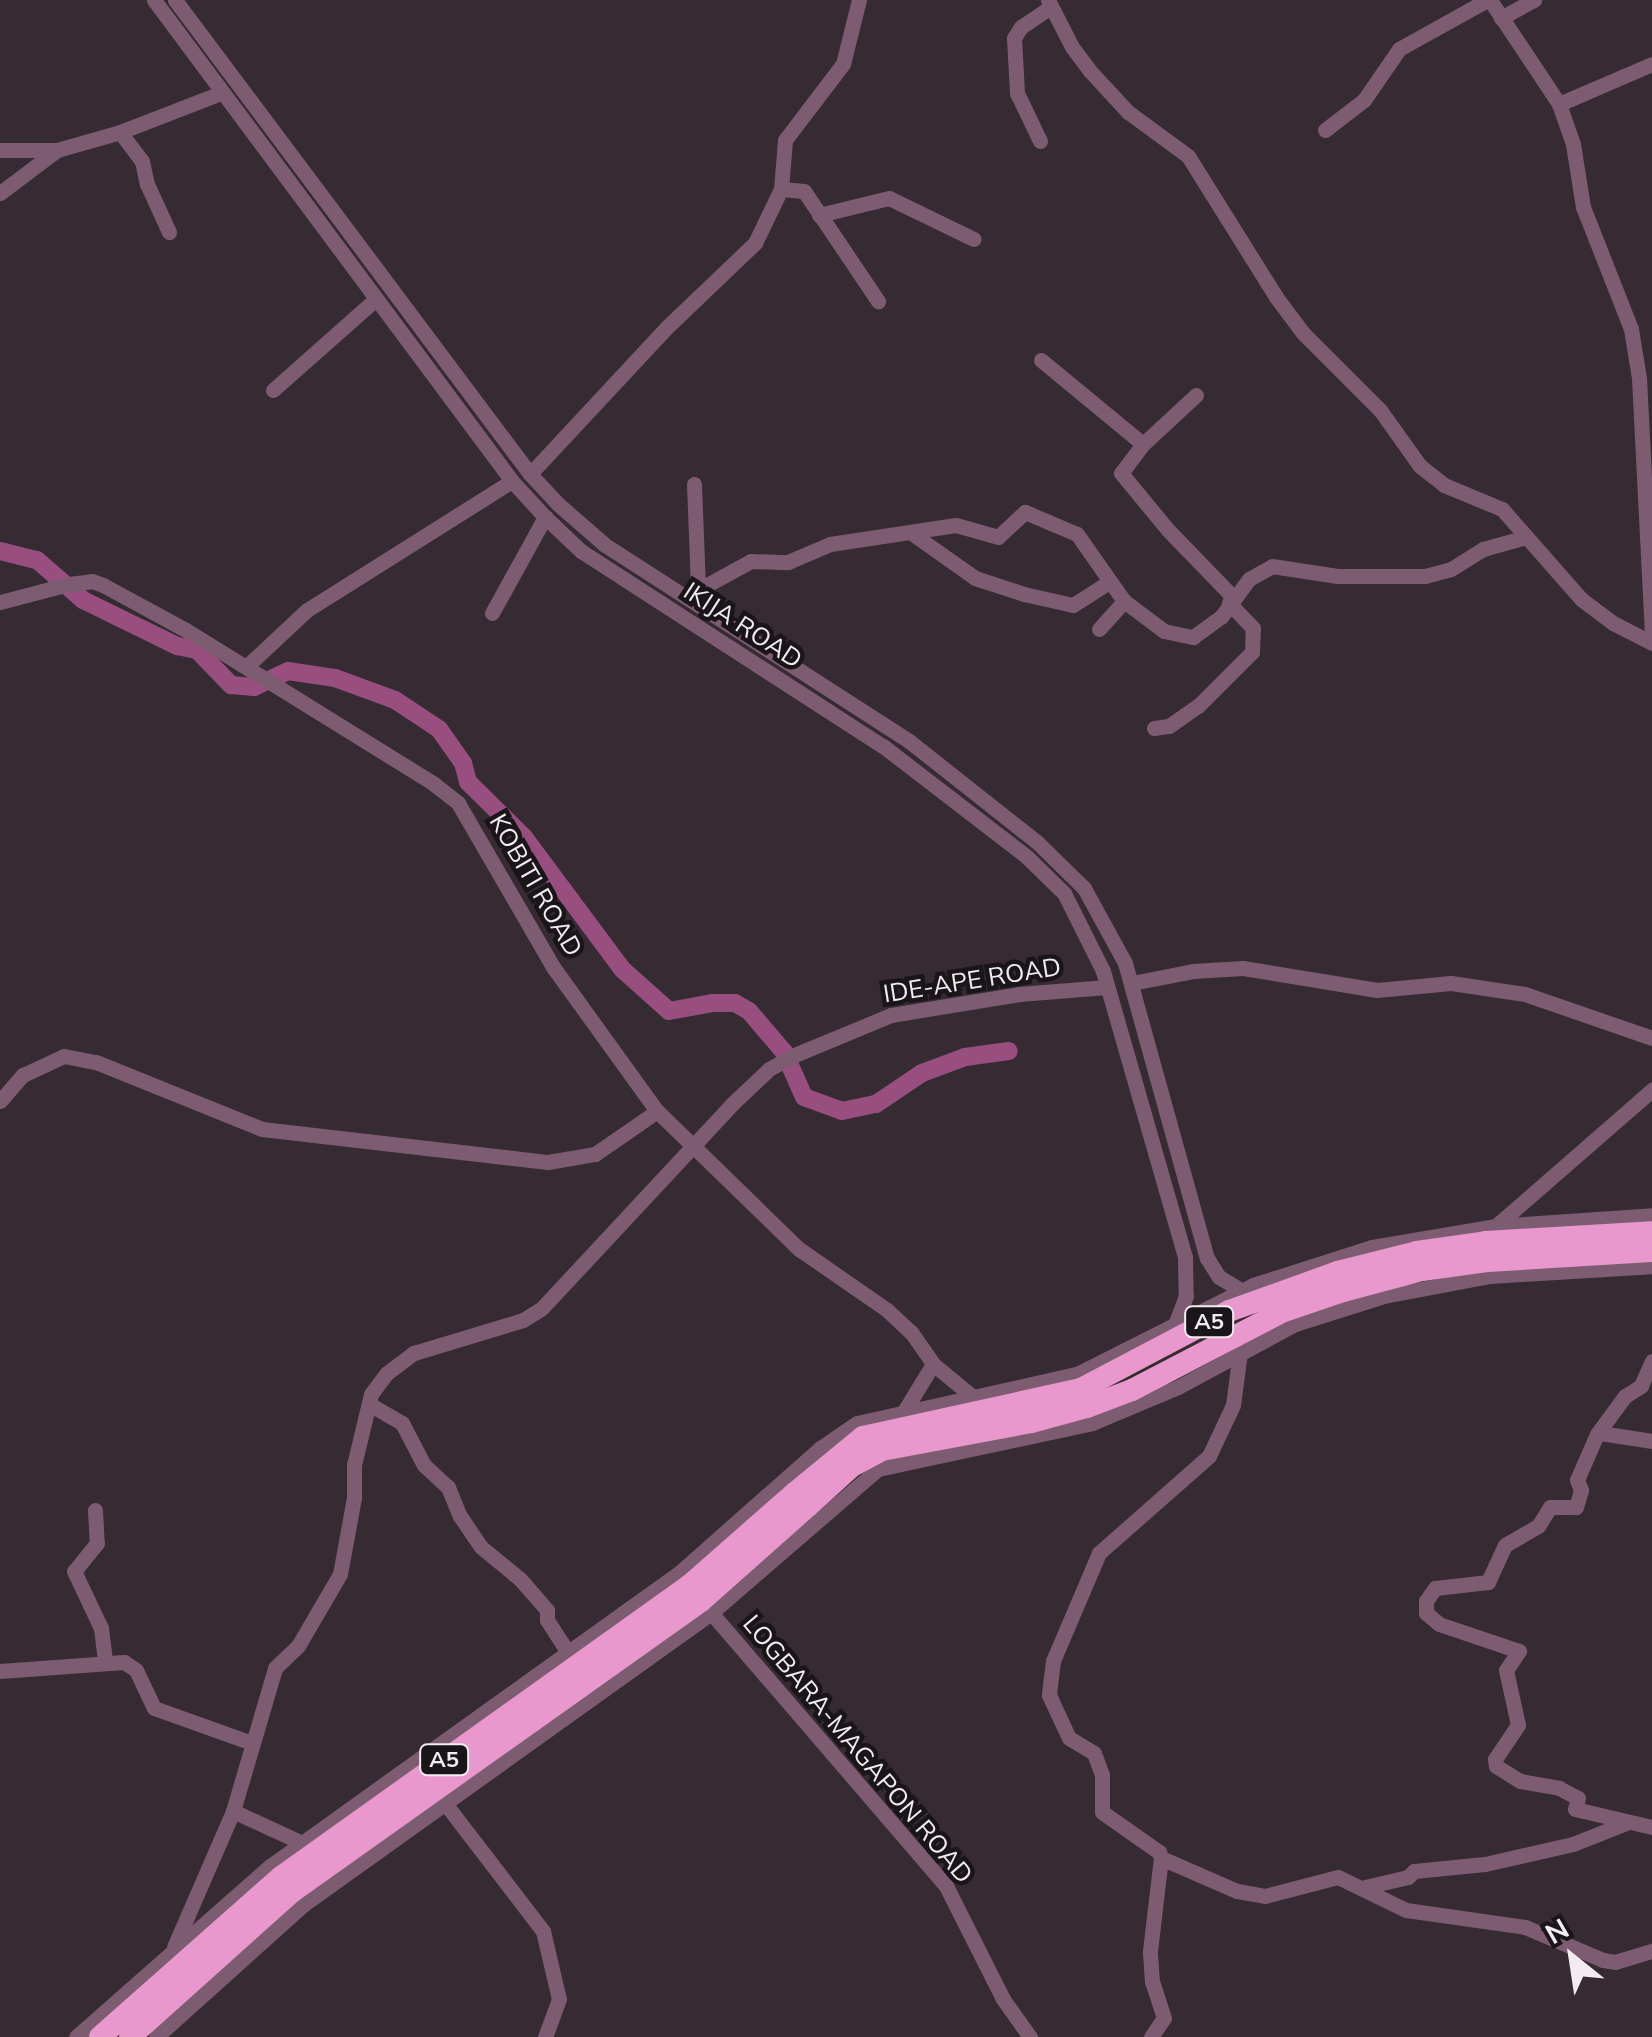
<!DOCTYPE html>
<html>
<head>
<meta charset="utf-8">
<style>
  body { margin:0 }
  #map { position:relative; width:1652px; height:2037px; overflow:hidden; background:#362b32; font-family:Mulish,sans-serif }
  div>[style] { position:absolute }
  [style*='--x'] { left:calc(var(--x)*1px); top:calc(var(--y)*1px); width:calc(var(--w)*1px); rotate:calc(var(--a)*1deg) }
  .river>* { height:18px; margin:-9px; padding:0 9px; transform-origin:9px; border-radius:9px; background:#984f80 }
  .minor>* { height:15px; margin:-7.5px; padding:0 7.5px; transform-origin:7.5px; border-radius:7.5px; background:#7d5c71 }
  .highway>* { height:22px; margin:-11px; padding:0 11px; transform-origin:11px; border-radius:11px; background:#e898cc }
  .highway-bridge>* { height:22px; margin:-11px; padding:0 11px; transform-origin:11px; border-radius:11px; background:#e898cc }
  span { translate:-50% -50%; white-space:nowrap; text-align:center; line-height:1.15; -webkit-text-stroke:9px #1a1518; paint-order:stroke }
  .shield-label span { padding:2px 8px; background:#1a1518; border:2px solid; border-radius:8px; -webkit-text-stroke-width:0 }
  .shield-label { font-size:22px; color:#f2ebf0; font-weight:700 }
  .street-label { font-size:25px; color:#f2ebf0 }
  .north { position:absolute; left:1522px; top:1907px; width:100px; height:100px; -webkit-text-stroke:8px #1a1518; paint-order:stroke; rotate:330deg; font-size:28px; font-weight:700; line-height:40px; text-align:center; color:#f2ebf0 }
  .north::after { content:''; display:block; margin:auto; width:35px; height:45px; background:#f2ebf0; clip-path:polygon(50% 0,100% 100%,50% 72%,0 100%) }
</style>
</head>
<body>
<div id="map">
  <div class="river">
    <i style="--x:0;--y:551;--w:38;--a:14"></i>
    <i style="--x:37;--y:560;--w:61;--a:41"></i>
    <i style="--x:83;--y:600;--w:105;--a:26.1"></i>
    <i style="--x:177;--y:646;--w:20;--a:11"></i>
    <i style="--x:197;--y:650;--w:49;--a:45.8"></i>
    <i style="--x:231;--y:685;--w:23;--a:5"></i>
    <i style="--x:254;--y:687;--w:38;--a:-25"></i>
    <i style="--x:288;--y:671;--w:48;--a:8.5"></i>
    <i style="--x:335;--y:678;--w:64;--a:20.1"></i>
    <i style="--x:395;--y:700;--w:53;--a:33.4"></i>
    <i style="--x:439;--y:729;--w:42;--a:54.8"></i>
    <i style="--x:463;--y:763;--w:20;--a:75"></i>
    <i style="--x:468;--y:782;--w:78;--a:44.5"></i>
    <i style="--x:524;--y:837;--w:164;--a:53.4"></i>
    <i style="--x:622;--y:969;--w:63;--a:41.8"></i>
    <i style="--x:669;--y:1011;--w:45;--a:-10.3"></i>
    <i style="--x:713;--y:1003;--w:22;--a:0"></i>
    <i style="--x:735;--y:1003;--w:16;--a:30"></i>
    <i style="--x:749;--y:1011;--w:54;--a:49.5"></i>
    <i style="--x:784;--y:1052;--w:49;--a:66"></i>
    <i style="--x:804;--y:1097;--w:40;--a:20.2"></i>
    <i style="--x:842;--y:1111;--w:35;--a:-12"></i>
    <i style="--x:876;--y:1104;--w:55;--a:-34"></i>
    <i style="--x:922;--y:1073;--w:46;--a:-20.4"></i>
    <i style="--x:965;--y:1057;--w:44;--a:-7.8"></i>
  </div>
  <div class="minor">
    <i style="--x:154;--y:0;--w:600;--a:53.34"></i>
    <i style="--x:512;--y:481;--w:49;--a:47.5"></i>
    <i style="--x:545;--y:517;--w:50;--a:43.4"></i>
    <i style="--x:581;--y:551;--w:359;--a:32.9"></i>
    <i style="--x:883;--y:746;--w:182;--a:37.6"></i>
    <i style="--x:1027;--y:857;--w:52;--a:44.2"></i>
    <i style="--x:1064;--y:893;--w:87;--a:63.4"></i>
    <i style="--x:1103;--y:971;--w:298;--a:74"></i>
    <i style="--x:1185;--y:1257;--w:39;--a:89"></i>
    <i style="--x:1186;--y:1296;--w:30;--a:111"></i>
    <i style="--x:175;--y:0;--w:592;--a:53.17"></i>
    <i style="--x:530;--y:474;--w:41;--a:47"></i>
    <i style="--x:558;--y:504;--w:62;--a:41.1"></i>
    <i style="--x:605;--y:545;--w:362;--a:32.8"></i>
    <i style="--x:909;--y:741;--w:164;--a:38.3"></i>
    <i style="--x:1038;--y:843;--w:64;--a:44.4"></i>
    <i style="--x:1084;--y:888;--w:85;--a:61.3"></i>
    <i style="--x:1125;--y:963;--w:306;--a:74.5"></i>
    <i style="--x:1207;--y:1258;--w:22;--a:58"></i>
    <i style="--x:1219;--y:1277;--w:26;--a:31"></i>
    <i style="--x:1048;--y:0;--w:53;--a:62.9"></i>
    <i style="--x:1072;--y:47;--w:30;--a:53"></i>
    <i style="--x:1090;--y:71;--w:56;--a:47.2"></i>
    <i style="--x:1128;--y:112;--w:74;--a:36.3"></i>
    <i style="--x:1188;--y:156;--w:166;--a:58"></i>
    <i style="--x:1276;--y:297;--w:45;--a:53.1"></i>
    <i style="--x:1303;--y:333;--w:109;--a:45"></i>
    <i style="--x:1380;--y:410;--w:69;--a:54.5"></i>
    <i style="--x:1420;--y:466;--w:31;--a:38"></i>
    <i style="--x:1444;--y:485;--w:63;--a:22.5"></i>
    <i style="--x:1502;--y:509;--w:120;--a:48.7"></i>
    <i style="--x:1581;--y:599;--w:40;--a:37"></i>
    <i style="--x:1613;--y:623;--w:44;--a:27.1"></i>
    <i style="--x:1490;--y:0;--w:125;--a:56.4"></i>
    <i style="--x:1559;--y:104;--w:42;--a:70.7"></i>
    <i style="--x:1573;--y:144;--w:64;--a:81"></i>
    <i style="--x:1583;--y:207;--w:131;--a:68.5"></i>
    <i style="--x:1631;--y:329;--w:50;--a:80.7"></i>
    <i style="--x:1639;--y:378;--w:253;--a:87.1"></i>
    <i style="--x:1501;--y:18;--w:38;--a:-29"></i>
    <i style="--x:1559;--y:104;--w:101;--a:-23.3"></i>
    <i style="--x:1325;--y:130;--w:49;--a:-37.6"></i>
    <i style="--x:1364;--y:100;--w:62;--a:-55.5"></i>
    <i style="--x:1399;--y:49;--w:101;--a:-29.1"></i>
    <i style="--x:120;--y:132;--w:36;--a:53"></i>
    <i style="--x:142;--y:161;--w:24;--a:78"></i>
    <i style="--x:147;--y:184;--w:53;--a:65.4"></i>
    <i style="--x:1040;--y:141;--w:53;--a:-115.6"></i>
    <i style="--x:1017;--y:93;--w:55;--a:-93.1"></i>
    <i style="--x:1014;--y:38;--w:13;--a:-58"></i>
    <i style="--x:1021;--y:27;--w:36;--a:-34"></i>
    <i style="--x:0;--y:150;--w:57;--a:0"></i>
    <i style="--x:57;--y:150;--w:66;--a:-15.9"></i>
    <i style="--x:120;--y:132;--w:108;--a:-21.1"></i>
    <i style="--x:781;--y:189;--w:23;--a:5"></i>
    <i style="--x:804;--y:191;--w:133;--a:56.1"></i>
    <i style="--x:0;--y:193;--w:71;--a:-37"></i>
    <i style="--x:819;--y:215;--w:72;--a:-13.7"></i>
    <i style="--x:889;--y:198;--w:94;--a:25.8"></i>
    <i style="--x:1041;--y:360;--w:132;--a:39.5"></i>
    <i style="--x:273;--y:390;--w:137;--a:-41.5"></i>
    <i style="--x:1196;--y:395;--w:72;--a:137.2"></i>
    <i style="--x:1143;--y:444;--w:36;--a:127"></i>
    <i style="--x:1121;--y:473;--w:74;--a:50.5"></i>
    <i style="--x:1168;--y:530;--w:93;--a:45.9"></i>
    <i style="--x:530;--y:474;--w:200;--a:-47"></i>
    <i style="--x:666;--y:328;--w:123;--a:-43.7"></i>
    <i style="--x:755;--y:243;--w:60;--a:-64.3"></i>
    <i style="--x:781;--y:189;--w:49;--a:-85.3"></i>
    <i style="--x:785;--y:140;--w:96;--a:-52.7"></i>
    <i style="--x:843;--y:64;--w:66;--a:-76"></i>
    <i style="--x:694;--y:484;--w:106;--a:87.8"></i>
    <i style="--x:910;--y:532;--w:80;--a:35.3"></i>
    <i style="--x:975;--y:578;--w:52;--a:18.1"></i>
    <i style="--x:1024;--y:594;--w:50;--a:12.7"></i>
    <i style="--x:1073;--y:605;--w:43;--a:-32.6"></i>
    <i style="--x:687;--y:596;--w:73;--a:-28.7"></i>
    <i style="--x:751;--y:561;--w:37;--a:2"></i>
    <i style="--x:788;--y:562;--w:46;--a:-23.2"></i>
    <i style="--x:830;--y:544;--w:127;--a:-8.6"></i>
    <i style="--x:956;--y:525;--w:44;--a:15.9"></i>
    <i style="--x:998;--y:537;--w:37;--a:-43"></i>
    <i style="--x:1025;--y:512;--w:56;--a:22.9"></i>
    <i style="--x:1077;--y:534;--w:82;--a:55"></i>
    <i style="--x:1124;--y:601;--w:50;--a:36.9"></i>
    <i style="--x:1164;--y:631;--w:30;--a:12"></i>
    <i style="--x:1193;--y:637;--w:34;--a:-36"></i>
    <i style="--x:1221;--y:617;--w:47;--a:-53.6"></i>
    <i style="--x:1249;--y:579;--w:26;--a:-29"></i>
    <i style="--x:1272;--y:566;--w:66;--a:8.7"></i>
    <i style="--x:1337;--y:576;--w:88;--a:0"></i>
    <i style="--x:1425;--y:576;--w:27;--a:-15"></i>
    <i style="--x:1451;--y:569;--w:38;--a:-32"></i>
    <i style="--x:1483;--y:549;--w:45;--a:-15.6"></i>
    <i style="--x:0;--y:602;--w:71;--a:-14.6"></i>
    <i style="--x:69;--y:584;--w:23;--a:-7"></i>
    <i style="--x:92;--y:581;--w:12;--a:20"></i>
    <i style="--x:103;--y:585;--w:94;--a:28.5"></i>
    <i style="--x:186;--y:630;--w:292;--a:31.8"></i>
    <i style="--x:434;--y:784;--w:31;--a:38"></i>
    <i style="--x:458;--y:803;--w:190;--a:59.9"></i>
    <i style="--x:553;--y:967;--w:178;--a:54.2"></i>
    <i style="--x:657;--y:1111;--w:198;--a:44.2"></i>
    <i style="--x:799;--y:1249;--w:107;--a:34.7"></i>
    <i style="--x:887;--y:1310;--w:33;--a:43"></i>
    <i style="--x:911;--y:1332;--w:39;--a:55"></i>
    <i style="--x:933;--y:1364;--w:52;--a:39.5"></i>
    <i style="--x:492;--y:613;--w:110;--a:-61.1"></i>
    <i style="--x:1099;--y:629;--w:38;--a:-48"></i>
    <i style="--x:246;--y:667;--w:83;--a:-43.1"></i>
    <i style="--x:307;--y:610;--w:242;--a:-32.2"></i>
    <i style="--x:1154;--y:728;--w:15;--a:-8"></i>
    <i style="--x:1169;--y:726;--w:35;--a:-35"></i>
    <i style="--x:1198;--y:706;--w:76;--a:-45"></i>
    <i style="--x:1252;--y:652;--w:24;--a:-88"></i>
    <i style="--x:1253;--y:628;--w:35;--a:-134"></i>
    <i style="--x:1132;--y:983;--w:62;--a:-11.1"></i>
    <i style="--x:1193;--y:971;--w:50;--a:-3.4"></i>
    <i style="--x:1243;--y:968;--w:136;--a:9.3"></i>
    <i style="--x:1377;--y:990;--w:74;--a:-5.4"></i>
    <i style="--x:1451;--y:983;--w:75;--a:8.5"></i>
    <i style="--x:1525;--y:994;--w:134;--a:19.1"></i>
    <i style="--x:0;--y:1101;--w:35;--a:-49"></i>
    <i style="--x:23;--y:1075;--w:45;--a:-24.9"></i>
    <i style="--x:64;--y:1056;--w:33;--a:11"></i>
    <i style="--x:96;--y:1062;--w:179;--a:22"></i>
    <i style="--x:262;--y:1129;--w:288;--a:6.6"></i>
    <i style="--x:548;--y:1162;--w:48;--a:-9.7"></i>
    <i style="--x:595;--y:1154;--w:75;--a:-34.7"></i>
    <i style="--x:1497;--y:1225;--w:206;--a:-41.1"></i>
    <i style="--x:1240;--y:1352;--w:53;--a:97.5"></i>
    <i style="--x:1233;--y:1405;--w:56;--a:115.2"></i>
    <i style="--x:1209;--y:1456;--w:147;--a:138.6"></i>
    <i style="--x:1099;--y:1553;--w:117;--a:113.1"></i>
    <i style="--x:1053;--y:1661;--w:34;--a:97"></i>
    <i style="--x:1049;--y:1695;--w:47;--a:65.1"></i>
    <i style="--x:1069;--y:1738;--w:29;--a:31"></i>
    <i style="--x:1094;--y:1753;--w:23;--a:70"></i>
    <i style="--x:1102;--y:1775;--w:37;--a:90"></i>
    <i style="--x:1102;--y:1812;--w:70;--a:35.1"></i>
    <i style="--x:1159;--y:1852;--w:6;--a:72"></i>
    <i style="--x:1161;--y:1858;--w:83;--a:23.5"></i>
    <i style="--x:1237;--y:1891;--w:28;--a:10"></i>
    <i style="--x:1265;--y:1896;--w:75;--a:-14.6"></i>
    <i style="--x:1338;--y:1877;--w:76;--a:25.9"></i>
    <i style="--x:1406;--y:1910;--w:120;--a:8.1"></i>
    <i style="--x:1525;--y:1927;--w:85;--a:22.9"></i>
    <i style="--x:1603;--y:1960;--w:12;--a:9"></i>
    <i style="--x:1615;--y:1962;--w:39;--a:-17"></i>
    <i style="--x:1652;--y:1361;--w:27;--a:114"></i>
    <i style="--x:1641;--y:1386;--w:19;--a:148"></i>
    <i style="--x:1625;--y:1396;--w:47;--a:126.4"></i>
    <i style="--x:1597;--y:1434;--w:50;--a:113.5"></i>
    <i style="--x:1577;--y:1480;--w:11;--a:68"></i>
    <i style="--x:1581;--y:1490;--w:18;--a:106"></i>
    <i style="--x:1576;--y:1507;--w:26;--a:180"></i>
    <i style="--x:1550;--y:1507;--w:22;--a:122"></i>
    <i style="--x:1538;--y:1526;--w:38;--a:150"></i>
    <i style="--x:1505;--y:1545;--w:41;--a:114.7"></i>
    <i style="--x:1488;--y:1582;--w:53;--a:173.5"></i>
    <i style="--x:1435;--y:1588;--w:16;--a:125"></i>
    <i style="--x:1426;--y:1601;--w:12;--a:90"></i>
    <i style="--x:1426;--y:1613;--w:17;--a:40"></i>
    <i style="--x:1439;--y:1624;--w:84;--a:18.6"></i>
    <i style="--x:1519;--y:1651;--w:23;--a:124"></i>
    <i style="--x:1506;--y:1670;--w:56;--a:77.7"></i>
    <i style="--x:1518;--y:1725;--w:41;--a:124.1"></i>
    <i style="--x:1495;--y:1759;--w:7;--a:82"></i>
    <i style="--x:1496;--y:1766;--w:28;--a:32"></i>
    <i style="--x:1520;--y:1781;--w:40;--a:10"></i>
    <i style="--x:1559;--y:1788;--w:21;--a:28"></i>
    <i style="--x:1578;--y:1798;--w:11;--a:105"></i>
    <i style="--x:1575;--y:1809;--w:79;--a:13.2"></i>
    <i style="--x:369;--y:1404;--w:38;--a:30"></i>
    <i style="--x:402;--y:1423;--w:47;--a:62.4"></i>
    <i style="--x:424;--y:1465;--w:33;--a:43"></i>
    <i style="--x:448;--y:1487;--w:31;--a:68"></i>
    <i style="--x:460;--y:1516;--w:37;--a:56"></i>
    <i style="--x:481;--y:1547;--w:50;--a:39.4"></i>
    <i style="--x:520;--y:1579;--w:41;--a:48.9"></i>
    <i style="--x:547;--y:1610;--w:10;--a:90"></i>
    <i style="--x:547;--y:1620;--w:40;--a:57.1"></i>
    <i style="--x:905;--y:1410;--w:54;--a:-58.7"></i>
    <i style="--x:1600;--y:1433;--w:53;--a:8.7"></i>
    <i style="--x:95;--y:1510;--w:33;--a:87"></i>
    <i style="--x:97;--y:1543;--w:36;--a:129"></i>
    <i style="--x:74;--y:1571;--w:63;--a:64.7"></i>
    <i style="--x:101;--y:1628;--w:33;--a:83"></i>
    <i style="--x:707;--y:1608;--w:367;--a:49.3"></i>
    <i style="--x:946;--y:1886;--w:127;--a:63.2"></i>
    <i style="--x:1003;--y:1999;--w:47;--a:54.6"></i>
    <i style="--x:0;--y:1671;--w:124;--a:-4.2"></i>
    <i style="--x:124;--y:1662;--w:14;--a:34"></i>
    <i style="--x:136;--y:1670;--w:42;--a:64.7"></i>
    <i style="--x:154;--y:1708;--w:104;--a:19.7"></i>
    <i style="--x:444;--y:1802;--w:163;--a:52.5"></i>
    <i style="--x:543;--y:1931;--w:70;--a:76.8"></i>
    <i style="--x:559;--y:1999;--w:40;--a:110.2"></i>
    <i style="--x:233;--y:1811;--w:74;--a:24.8"></i>
    <i style="--x:1365;--y:1887;--w:44;--a:-13.1"></i>
    <i style="--x:1408;--y:1877;--w:8;--a:-45"></i>
    <i style="--x:1414;--y:1871;--w:71;--a:-5.6"></i>
    <i style="--x:1485;--y:1864;--w:90;--a:-12.8"></i>
    <i style="--x:1573;--y:1844;--w:57;--a:-21.6"></i>
    <i style="--x:174;--y:1947;--w:148;--a:-66.5"></i>
    <i style="--x:233;--y:1811;--w:149;--a:-73.6"></i>
    <i style="--x:275;--y:1668;--w:32;--a:-44"></i>
    <i style="--x:298;--y:1646;--w:83;--a:-59.7"></i>
    <i style="--x:340;--y:1574;--w:77;--a:-79.6"></i>
    <i style="--x:354;--y:1498;--w:33;--a:-90"></i>
    <i style="--x:354;--y:1465;--w:73;--a:-76.5"></i>
    <i style="--x:371;--y:1394;--w:26;--a:-53"></i>
    <i style="--x:387;--y:1373;--w:34;--a:-37"></i>
    <i style="--x:414;--y:1353;--w:114;--a:-16.8"></i>
    <i style="--x:523;--y:1320;--w:22;--a:-32"></i>
    <i style="--x:542;--y:1308;--w:279;--a:-47"></i>
    <i style="--x:732;--y:1104;--w:51;--a:-43.4"></i>
    <i style="--x:769;--y:1069;--w:26;--a:-29"></i>
    <i style="--x:792;--y:1056;--w:107;--a:-22.5"></i>
    <i style="--x:891;--y:1015;--w:130;--a:-9.3"></i>
    <i style="--x:1019;--y:994;--w:88;--a:-4.5"></i>
    <i style="--x:76;--y:2037;--w:259;--a:-41.4"></i>
    <i style="--x:270;--y:1866;--w:505;--a:-35.64"></i>
    <i style="--x:680;--y:1572;--w:186;--a:-41.5"></i>
    <i style="--x:819;--y:1449;--w:46;--a:-34.4"></i>
    <i style="--x:857;--y:1423;--w:225;--a:-12.6"></i>
    <i style="--x:1077;--y:1374;--w:197;--a:-26.8"></i>
    <i style="--x:1253;--y:1285;--w:125;--a:-17.7"></i>
    <i style="--x:1372;--y:1247;--w:126;--a:-9.6"></i>
    <i style="--x:1496;--y:1226;--w:156;--a:-4"></i>
    <i style="--x:156;--y:2037;--w:198;--a:-41.9"></i>
    <i style="--x:303;--y:1905;--w:502;--a:-35.59"></i>
    <i style="--x:711;--y:1613;--w:221;--a:-40.8"></i>
    <i style="--x:878;--y:1469;--w:219;--a:-12.1"></i>
    <i style="--x:1092;--y:1423;--w:93;--a:-22.7"></i>
    <i style="--x:1178;--y:1387;--w:133;--a:-28.3"></i>
    <i style="--x:1295;--y:1324;--w:93;--a:-17.5"></i>
    <i style="--x:1384;--y:1296;--w:108;--a:-10.7"></i>
    <i style="--x:1490;--y:1276;--w:162;--a:-3.5"></i>
    <i style="--x:1151;--y:2037;--w:23;--a:-56"></i>
    <i style="--x:1164;--y:2018;--w:38;--a:-108"></i>
    <i style="--x:1152;--y:1982;--w:31;--a:-94"></i>
    <i style="--x:1150;--y:1951;--w:94;--a:-83.3"></i>
  </div>
  <div class="highway">
    <i style="--x:100;--y:2037;--w:242;--a:-41.5"></i>
    <i style="--x:281;--y:1877;--w:503;--a:-35.52"></i>
    <i style="--x:690;--y:1585;--w:141;--a:-41.3"></i>
    <i style="--x:130;--y:2037;--w:219;--a:-41.9"></i>
    <i style="--x:293;--y:1891;--w:501;--a:-35.4"></i>
    <i style="--x:701;--y:1601;--w:143;--a:-41.6"></i>
  </div>
  <div class="highway-bridge">
    <i style="--x:796;--y:1492;--w:87;--a:-39.4"></i>
    <i style="--x:863;--y:1437;--w:223;--a:-12.4"></i>
    <i style="--x:1081;--y:1389;--w:167;--a:-27.8"></i>
    <i style="--x:1229;--y:1311;--w:116;--a:-19.7"></i>
    <i style="--x:1338;--y:1272;--w:81;--a:-14.2"></i>
    <i style="--x:1417;--y:1252;--w:70;--a:-8.2"></i>
    <i style="--x:1486;--y:1242;--w:166;--a:-3.4"></i>
    <i style="--x:808;--y:1506;--w:59;--a:-42.3"></i>
    <i style="--x:852;--y:1466;--w:34;--a:-28"></i>
    <i style="--x:882;--y:1450;--w:152;--a:-10.6"></i>
    <i style="--x:1031;--y:1422;--w:58;--a:-15"></i>
    <i style="--x:1087;--y:1407;--w:48;--a:-20.7"></i>
    <i style="--x:1132;--y:1390;--w:171;--a:-27.5"></i>
    <i style="--x:1284;--y:1311;--w:62;--a:-18.7"></i>
    <i style="--x:1343;--y:1291;--w:82;--a:-14.9"></i>
    <i style="--x:1422;--y:1270;--w:67;--a:-7.8"></i>
    <i style="--x:1488;--y:1261;--w:164;--a:-3.5"></i>
  </div>
  <div class="shield-label">
    <span style="left:1209px;top:1322px">A5</span>
    <span style="left:444px;top:1760px">A5</span>
  </div>
  <div class="street-label">
    <span style="left:743px;top:625px;rotate:33deg">IKIJA ROAD</span>
    <span style="left:536px;top:885px;rotate:60deg">KOBITI ROAD</span>
    <span style="left:972px;top:980px;rotate:-9deg">IDE-APE ROAD</span>
    <span style="left:858px;top:1749px;rotate:50deg">LOGBARA-MAGAPON ROAD</span>
  </div>
  <div class="north">N</div>
</div>
</body>
</html>
